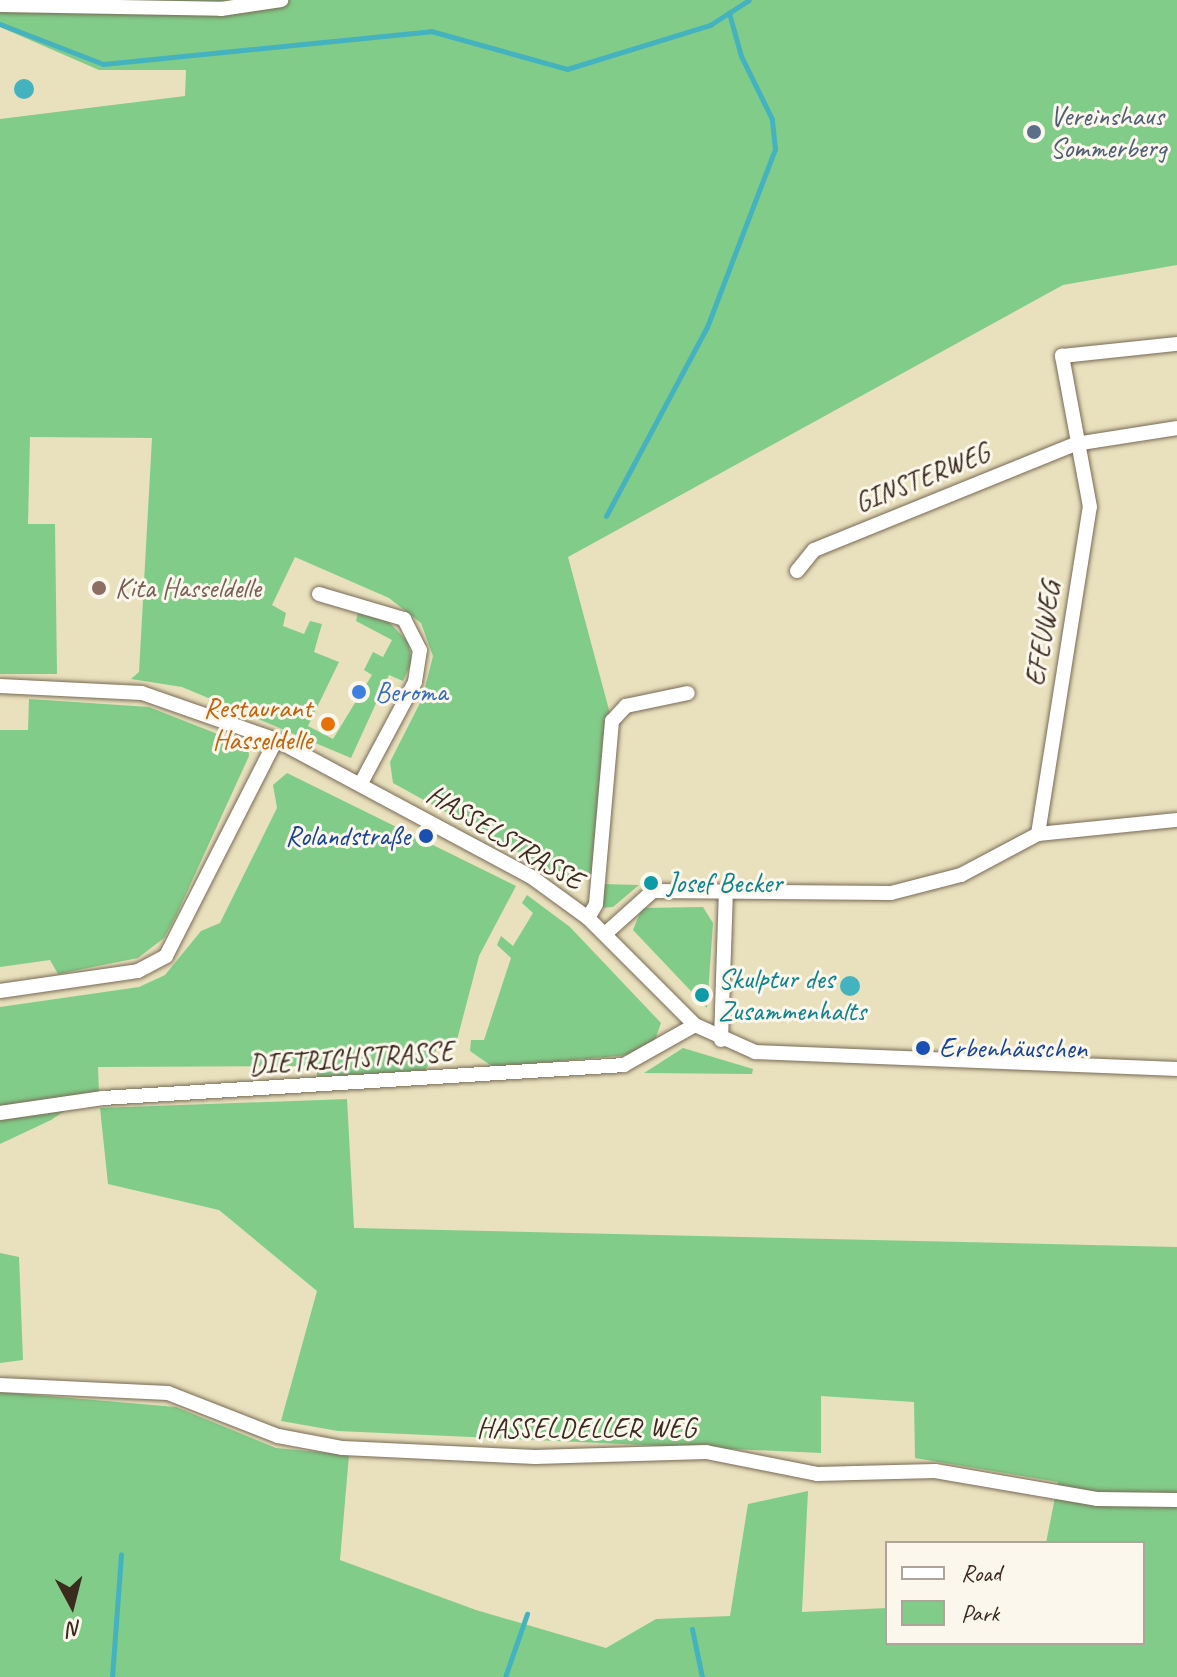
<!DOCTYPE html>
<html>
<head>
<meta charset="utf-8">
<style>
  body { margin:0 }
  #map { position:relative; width:1177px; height:1677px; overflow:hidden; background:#e9e0bd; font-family:Caveat,sans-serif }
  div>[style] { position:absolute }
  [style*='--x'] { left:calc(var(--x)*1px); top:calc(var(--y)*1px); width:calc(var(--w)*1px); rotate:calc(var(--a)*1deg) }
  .green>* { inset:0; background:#82cc89 }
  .water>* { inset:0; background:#44b2bf }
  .round { border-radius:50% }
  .stream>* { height:5px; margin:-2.5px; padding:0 2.5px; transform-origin:2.5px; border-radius:2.5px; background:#44b2bf }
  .roads { filter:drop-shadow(0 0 2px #786a56) drop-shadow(0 0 2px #786a56) }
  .minor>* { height:14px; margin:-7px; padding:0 7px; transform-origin:7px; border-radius:7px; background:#fff }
  .dots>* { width:22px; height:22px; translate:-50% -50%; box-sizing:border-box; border:4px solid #fbf7ec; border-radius:50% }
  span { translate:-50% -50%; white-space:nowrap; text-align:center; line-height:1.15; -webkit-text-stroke:6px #fbf7ec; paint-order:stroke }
  .service-label { font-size:28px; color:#4e5e75 }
  .left { translate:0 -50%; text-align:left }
  .street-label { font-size:28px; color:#3b2a1e }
  .education-label { font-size:28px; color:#785e54 }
  .shop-label { font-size:28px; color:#366cbe }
  .food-label { font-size:28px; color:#c56008 }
  .right { translate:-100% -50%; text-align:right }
  .transit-label { font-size:28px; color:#164399 }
  .culture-label { font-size:28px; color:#0d838f }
  .legend { position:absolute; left:885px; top:1541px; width:260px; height:104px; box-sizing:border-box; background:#fbf7ec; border:2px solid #aea59a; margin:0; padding:10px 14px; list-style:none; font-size:24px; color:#3b2a1e }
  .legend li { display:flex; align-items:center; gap:16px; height:40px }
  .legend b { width:40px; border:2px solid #aea59a }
  .north { position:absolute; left:32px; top:1565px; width:80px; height:80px; -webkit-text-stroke:6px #fbf7ec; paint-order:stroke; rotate:173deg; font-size:22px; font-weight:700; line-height:32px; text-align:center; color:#3b2a1e }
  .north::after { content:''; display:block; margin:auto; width:28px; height:36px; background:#3b2a1e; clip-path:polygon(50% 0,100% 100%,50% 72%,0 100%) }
</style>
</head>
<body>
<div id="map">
  <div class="green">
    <i style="clip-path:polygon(0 0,1177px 0,1177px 265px,1063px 285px,568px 557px,612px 721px,598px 873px,563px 877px,393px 783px,390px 762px,422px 699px,433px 656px,421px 623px,389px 598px,295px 557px,272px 605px,286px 613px,283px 626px,304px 634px,310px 621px,322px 624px,314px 652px,339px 662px,308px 726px,333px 739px,372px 675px,364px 670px,373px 652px,383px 657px,392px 640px,356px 621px,358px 613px,389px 622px,408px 642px,412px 661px,403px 681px,389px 675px,351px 758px,182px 687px,131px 679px,139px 672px,152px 438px,30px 437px,28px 524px,55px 524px,57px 674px,0 674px,0 119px,185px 96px,186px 70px,99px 70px,0 27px)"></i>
    <i style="clip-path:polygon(29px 699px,149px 707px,248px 746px,249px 756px,176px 916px,164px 938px,138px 958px,58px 974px,50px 960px,0 967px,0 730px,28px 730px)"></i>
    <i style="clip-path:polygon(287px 773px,516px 886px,479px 956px,457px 1040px,440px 1043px,425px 1071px,404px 1071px,404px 1078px,317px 1080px,317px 1066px,98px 1067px,99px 1092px,0 1106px,0 1007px,139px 987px,165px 975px,201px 931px,220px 923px,277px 808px,273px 785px)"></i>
    <i style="clip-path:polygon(602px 884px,639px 885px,613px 907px,600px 908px)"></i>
    <i style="clip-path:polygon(527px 895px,570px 927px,661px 1023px,654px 1043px,629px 1055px,493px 1067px,470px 1051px,471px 1040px,484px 1040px,511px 958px,497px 945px,501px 936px,513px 946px,533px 913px,522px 903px)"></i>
    <i style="clip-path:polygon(703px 907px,713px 923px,707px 1008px,633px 930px,642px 908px)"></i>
    <i style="clip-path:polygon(683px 1048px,753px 1069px,752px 1074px,644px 1073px)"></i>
    <i style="clip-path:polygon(347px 1099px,354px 1228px,1177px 1247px,1177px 1677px,0 1677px,0 1392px,176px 1407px,276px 1448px,349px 1455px,340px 1560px,476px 1610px,606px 1648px,656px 1619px,730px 1616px,748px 1504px,808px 1491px,802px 1612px,887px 1608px,887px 1643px,1143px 1643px,1143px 1543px,1046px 1543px,1058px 1482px,915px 1458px,914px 1402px,821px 1396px,821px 1453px,338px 1431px,281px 1421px,317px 1291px,219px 1210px,108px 1184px,100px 1108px)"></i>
    <i style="clip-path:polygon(69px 1108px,51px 1120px,0 1144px,0 1120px)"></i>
    <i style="clip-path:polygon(0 1253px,19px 1257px,23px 1360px,0 1363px)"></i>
  </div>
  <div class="water">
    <i class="round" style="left:14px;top:79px;width:20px;height:20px"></i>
    <i class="round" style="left:840px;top:976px;width:20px;height:20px"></i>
  </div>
  <div class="stream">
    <i style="--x:0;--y:24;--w:110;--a:21.2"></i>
    <i style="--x:103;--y:64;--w:330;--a:-5.7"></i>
    <i style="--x:431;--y:31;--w:141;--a:15.6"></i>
    <i style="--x:567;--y:69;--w:150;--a:-17.1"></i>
    <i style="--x:710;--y:25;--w:46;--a:-32.7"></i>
    <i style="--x:606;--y:516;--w:214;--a:-61.9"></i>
    <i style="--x:707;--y:327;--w:191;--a:-69.1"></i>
    <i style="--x:775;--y:149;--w:30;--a:-96"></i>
    <i style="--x:772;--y:119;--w:70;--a:-116.2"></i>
    <i style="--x:741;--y:56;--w:45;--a:-105.6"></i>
    <i style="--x:692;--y:1629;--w:49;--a:78.2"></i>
    <i style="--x:112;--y:1677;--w:123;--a:-85.8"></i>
    <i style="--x:505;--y:1677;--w:67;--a:-70.8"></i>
  </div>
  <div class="roads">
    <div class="minor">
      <i style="--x:0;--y:5;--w:221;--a:1"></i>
      <i style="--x:221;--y:9;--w:61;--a:-8.5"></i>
      <i style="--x:797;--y:571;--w:27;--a:-51"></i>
      <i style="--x:814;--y:550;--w:282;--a:-22.1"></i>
      <i style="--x:1075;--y:444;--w:103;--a:-8.9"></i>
      <i style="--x:319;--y:594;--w:89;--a:16.4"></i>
      <i style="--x:404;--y:619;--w:35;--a:63"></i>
      <i style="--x:420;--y:650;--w:32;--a:99"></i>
      <i style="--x:415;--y:682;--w:115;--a:118.1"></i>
      <i style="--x:0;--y:686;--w:142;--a:2.8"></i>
      <i style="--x:142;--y:693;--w:142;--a:19.3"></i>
      <i style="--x:276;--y:740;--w:292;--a:28.2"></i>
      <i style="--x:533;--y:878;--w:68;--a:36"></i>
      <i style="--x:588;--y:918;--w:151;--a:45"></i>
      <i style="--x:695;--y:1025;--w:66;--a:24.2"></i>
      <i style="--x:755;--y:1052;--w:422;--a:2.3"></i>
      <i style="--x:1038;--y:834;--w:331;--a:-81"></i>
      <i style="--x:1090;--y:507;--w:154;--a:-100.5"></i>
      <i style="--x:1062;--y:356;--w:116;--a:-6"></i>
      <i style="--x:588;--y:918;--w:16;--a:-60"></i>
      <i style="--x:596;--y:904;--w:184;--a:-85"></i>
      <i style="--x:612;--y:721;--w:21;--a:-47"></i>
      <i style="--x:626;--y:706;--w:63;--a:-11.8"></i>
      <i style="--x:605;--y:934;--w:64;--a:-41.9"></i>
      <i style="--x:653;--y:891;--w:238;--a:0.5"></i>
      <i style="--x:891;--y:893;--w:72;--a:-14.4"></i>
      <i style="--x:961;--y:875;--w:87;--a:-28"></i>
      <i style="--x:1038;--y:834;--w:140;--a:-5.8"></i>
      <i style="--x:0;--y:991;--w:139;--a:-8.2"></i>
      <i style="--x:138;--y:971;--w:32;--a:-28"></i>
      <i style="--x:166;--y:956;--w:242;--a:-63"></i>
      <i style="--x:721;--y:1040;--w:148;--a:-88.1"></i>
      <i style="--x:0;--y:1113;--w:104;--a:-8.3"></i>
      <i style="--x:103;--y:1098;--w:522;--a:-3.62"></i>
      <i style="--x:624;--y:1065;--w:81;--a:-29.4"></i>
      <i style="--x:0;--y:1385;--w:168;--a:2.7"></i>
      <i style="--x:168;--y:1393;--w:118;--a:21.4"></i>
      <i style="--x:278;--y:1436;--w:66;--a:10.5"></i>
      <i style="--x:343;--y:1448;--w:192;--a:2.7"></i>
      <i style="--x:535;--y:1457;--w:171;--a:-1.7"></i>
      <i style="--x:706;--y:1452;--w:113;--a:11.2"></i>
      <i style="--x:817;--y:1474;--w:118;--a:-1.5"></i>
      <i style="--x:935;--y:1471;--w:164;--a:9.8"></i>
      <i style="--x:1097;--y:1499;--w:80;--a:0.7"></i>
    </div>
  </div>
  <div class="dots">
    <i style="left:1034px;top:132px;background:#5c6f8a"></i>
    <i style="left:99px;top:588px;background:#8d6e63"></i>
    <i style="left:359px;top:692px;background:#3f7fe0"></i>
    <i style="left:328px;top:724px;background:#e8710a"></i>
    <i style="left:426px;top:836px;background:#1a4fb4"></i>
    <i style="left:651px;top:883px;background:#0f9aa8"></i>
    <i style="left:702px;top:995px;background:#0f9aa8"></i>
    <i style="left:923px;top:1048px;background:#1a4fb4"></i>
  </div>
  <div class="service-label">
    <span class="left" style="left:1050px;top:132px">Vereinshaus<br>Sommerberg</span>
  </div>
  <div class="street-label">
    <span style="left:922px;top:478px;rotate:-22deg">GINSTERWEG</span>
    <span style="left:1043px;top:634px;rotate:-81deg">EFEUWEG</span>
    <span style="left:505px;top:837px;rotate:31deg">HASSELSTRASSE</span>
    <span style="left:351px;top:1058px;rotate:-4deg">DIETRICHSTRASSE</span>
    <span style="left:586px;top:1428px">HASSELDELLER WEG</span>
  </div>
  <div class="education-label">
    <span class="left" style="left:115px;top:588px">Kita Hasseldelle</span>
  </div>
  <div class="shop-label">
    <span class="left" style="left:375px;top:692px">Beroma</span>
  </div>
  <div class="food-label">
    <span class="right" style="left:312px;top:724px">Restaurant<br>Hasseldelle</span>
  </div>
  <div class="transit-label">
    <span class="right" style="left:410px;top:836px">Rolandstraße</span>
    <span class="left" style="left:939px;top:1048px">Erbenhäuschen</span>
  </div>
  <div class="culture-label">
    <span class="left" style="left:667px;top:883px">Josef Becker</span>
    <span class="left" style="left:718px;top:995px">Skulptur des<br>Zusammenhalts</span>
  </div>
  <ul class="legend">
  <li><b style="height:10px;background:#fff"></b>Road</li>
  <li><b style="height:22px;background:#82cc89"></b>Park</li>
  </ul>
  <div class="north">N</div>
</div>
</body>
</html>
